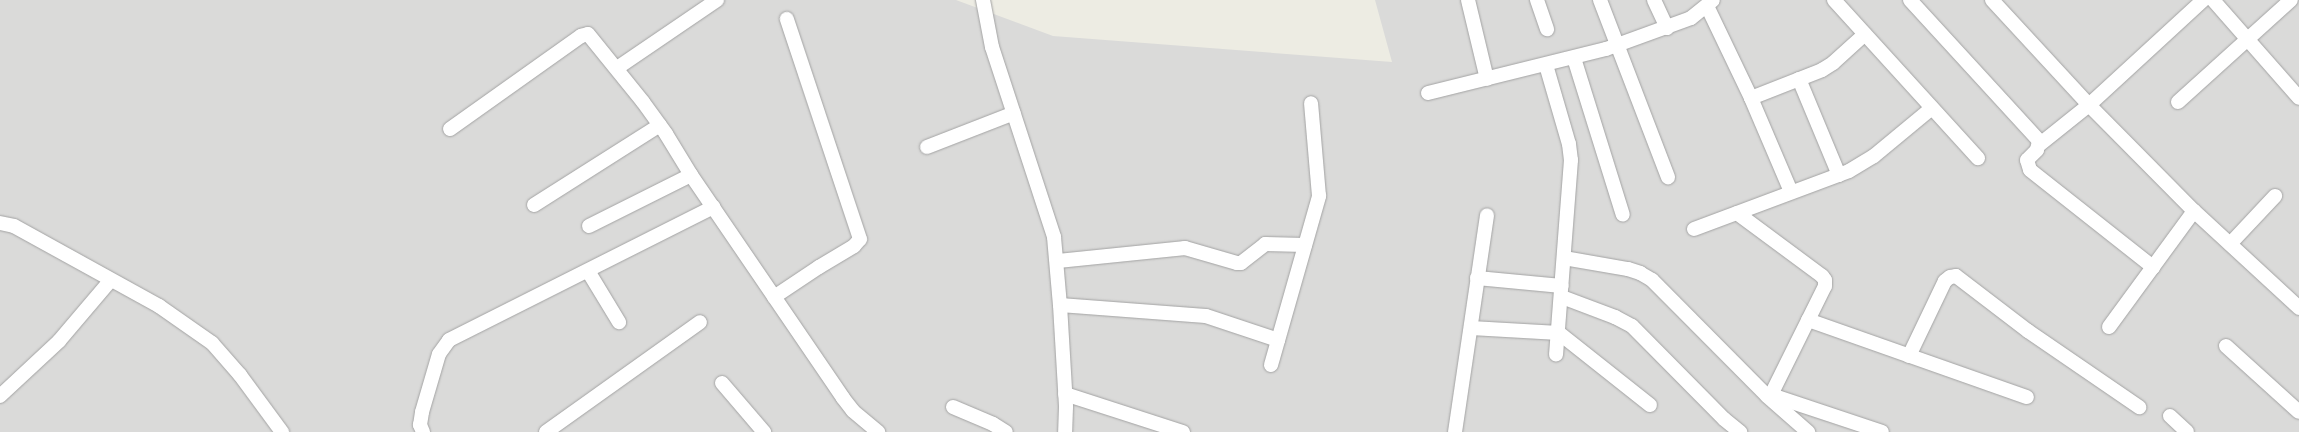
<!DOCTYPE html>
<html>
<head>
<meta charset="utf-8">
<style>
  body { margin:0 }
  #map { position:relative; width:2299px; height:432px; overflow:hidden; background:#edece3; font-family:"Fira Sans Condensed",sans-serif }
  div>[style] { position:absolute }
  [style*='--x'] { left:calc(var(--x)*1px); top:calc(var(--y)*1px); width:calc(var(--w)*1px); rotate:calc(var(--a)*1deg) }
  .residential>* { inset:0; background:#dadad9 }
  .roads { filter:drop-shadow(0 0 1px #a3a3a3) drop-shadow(0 0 1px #a3a3a3) }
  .street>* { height:14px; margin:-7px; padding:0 7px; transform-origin:7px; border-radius:7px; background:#fff }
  span { translate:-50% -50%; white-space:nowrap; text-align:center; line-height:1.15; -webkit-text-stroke:4px #fff; paint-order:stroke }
</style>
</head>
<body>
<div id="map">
  <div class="residential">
    <i style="clip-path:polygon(0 0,956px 0,1053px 36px,1392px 62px,1375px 0,2299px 0,2299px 432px,0 432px)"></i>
  </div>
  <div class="roads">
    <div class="street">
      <i style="--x:983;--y:0;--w:48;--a:79.2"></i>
      <i style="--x:992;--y:47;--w:200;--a:71.9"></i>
      <i style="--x:1054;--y:237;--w:68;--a:85"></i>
      <i style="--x:1060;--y:305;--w:102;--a:86.6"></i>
      <i style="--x:1066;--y:407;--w:25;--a:92"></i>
      <i style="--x:1468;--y:0;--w:81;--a:76.5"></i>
      <i style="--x:1537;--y:0;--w:31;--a:71"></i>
      <i style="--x:1600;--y:0;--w:190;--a:69"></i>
      <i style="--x:1654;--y:0;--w:31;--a:65"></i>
      <i style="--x:1834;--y:0;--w:214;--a:47.7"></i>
      <i style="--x:1910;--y:0;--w:191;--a:47.5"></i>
      <i style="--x:2039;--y:141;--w:9;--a:103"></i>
      <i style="--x:2037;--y:150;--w:14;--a:135"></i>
      <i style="--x:2027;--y:160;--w:10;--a:73"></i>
      <i style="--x:2030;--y:170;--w:157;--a:38.3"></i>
      <i style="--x:1992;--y:0;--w:143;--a:47.3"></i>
      <i style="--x:2089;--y:105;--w:149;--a:45.3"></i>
      <i style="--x:2194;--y:211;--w:143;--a:42.7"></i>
      <i style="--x:2213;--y:0;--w:130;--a:48.7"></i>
      <i style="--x:1707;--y:6;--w:102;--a:64.4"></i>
      <i style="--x:1751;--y:98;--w:102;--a:66.9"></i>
      <i style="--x:1574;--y:58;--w:164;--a:72.7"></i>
      <i style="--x:1546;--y:65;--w:82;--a:73.8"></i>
      <i style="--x:1569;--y:144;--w:16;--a:83"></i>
      <i style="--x:1571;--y:160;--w:195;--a:94.4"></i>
      <i style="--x:617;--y:68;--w:121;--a:-34.2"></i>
      <i style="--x:1799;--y:79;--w:104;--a:67.4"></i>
      <i style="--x:1428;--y:93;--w:183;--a:-13.9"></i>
      <i style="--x:1606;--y:49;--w:90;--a:-20"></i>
      <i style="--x:1691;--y:18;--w:28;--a:-39"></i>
      <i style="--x:1751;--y:98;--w:76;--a:-21.5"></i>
      <i style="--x:1822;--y:70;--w:13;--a:-32"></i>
      <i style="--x:1833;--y:63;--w:43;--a:-42.2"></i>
      <i style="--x:2178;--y:102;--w:152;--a:-42.1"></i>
      <i style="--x:450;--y:129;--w:161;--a:-35.4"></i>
      <i style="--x:581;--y:36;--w:7;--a:-16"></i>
      <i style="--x:588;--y:34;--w:87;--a:51"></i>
      <i style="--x:643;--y:102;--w:39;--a:54"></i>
      <i style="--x:666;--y:134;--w:48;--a:58.6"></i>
      <i style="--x:691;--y:175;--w:270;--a:55.7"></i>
      <i style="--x:843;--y:398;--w:16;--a:52"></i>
      <i style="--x:853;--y:411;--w:33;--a:40"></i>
      <i style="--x:2039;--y:145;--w:64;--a:-38.7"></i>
      <i style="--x:2089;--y:105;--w:155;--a:-42.6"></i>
      <i style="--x:927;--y:147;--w:93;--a:-21.3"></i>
      <i style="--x:534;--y:205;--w:149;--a:-32.4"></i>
      <i style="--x:1737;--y:213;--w:106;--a:36.5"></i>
      <i style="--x:1822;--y:276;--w:5;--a:53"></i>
      <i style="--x:1825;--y:280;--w:6;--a:90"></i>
      <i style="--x:1825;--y:286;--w:122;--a:116.4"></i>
      <i style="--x:0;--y:223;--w:14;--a:12"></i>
      <i style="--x:14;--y:226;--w:166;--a:28.9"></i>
      <i style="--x:159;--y:306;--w:65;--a:34.9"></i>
      <i style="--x:212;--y:343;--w:43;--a:48.8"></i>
      <i style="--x:240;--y:375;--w:71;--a:53.6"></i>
      <i style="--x:589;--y:226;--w:114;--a:-26.6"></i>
      <i style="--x:1694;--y:229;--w:165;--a:-20.5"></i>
      <i style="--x:1849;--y:171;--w:29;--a:-31"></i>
      <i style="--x:1874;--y:156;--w:75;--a:-39.6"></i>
      <i style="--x:2230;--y:244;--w:66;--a:-46.8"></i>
      <i style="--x:1564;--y:258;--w:65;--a:9.8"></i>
      <i style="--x:1628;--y:269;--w:13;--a:18"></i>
      <i style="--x:1640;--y:273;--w:14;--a:30"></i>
      <i style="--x:1652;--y:280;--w:163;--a:45.2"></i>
      <i style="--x:1767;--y:396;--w:55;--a:41.3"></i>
      <i style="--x:1058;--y:261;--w:128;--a:-5.8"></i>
      <i style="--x:1185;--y:248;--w:54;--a:16.1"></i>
      <i style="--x:1237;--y:263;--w:4;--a:0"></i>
      <i style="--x:1241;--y:263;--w:31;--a:-38"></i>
      <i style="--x:1265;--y:244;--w:40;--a:1.4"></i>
      <i style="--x:588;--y:271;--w:60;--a:58.7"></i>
      <i style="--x:1477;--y:278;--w:85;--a:5.4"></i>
      <i style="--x:774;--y:297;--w:54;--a:-33.7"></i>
      <i style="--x:819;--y:267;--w:41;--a:-31"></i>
      <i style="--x:854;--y:246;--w:9;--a:-49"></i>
      <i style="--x:860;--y:239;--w:232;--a:-108.4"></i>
      <i style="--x:1562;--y:297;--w:57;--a:20.7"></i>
      <i style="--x:1615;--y:317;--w:19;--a:28"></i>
      <i style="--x:1632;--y:326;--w:131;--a:45.3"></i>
      <i style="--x:1724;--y:419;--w:21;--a:39"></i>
      <i style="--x:1060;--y:305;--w:146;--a:4.3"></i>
      <i style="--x:1206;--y:316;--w:76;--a:18.4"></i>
      <i style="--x:1808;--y:320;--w:232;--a:19.4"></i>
      <i style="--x:2109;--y:327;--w:144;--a:-53.8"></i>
      <i style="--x:1471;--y:328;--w:88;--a:3.3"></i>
      <i style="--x:1559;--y:333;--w:116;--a:38.4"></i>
      <i style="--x:2226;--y:346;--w:98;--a:42.1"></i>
      <i style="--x:1909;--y:356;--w:83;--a:-64.4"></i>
      <i style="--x:1945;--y:281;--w:6;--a:-39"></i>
      <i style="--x:1950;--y:277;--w:6;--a:-9"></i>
      <i style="--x:1956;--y:276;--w:91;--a:37.4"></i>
      <i style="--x:2028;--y:331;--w:135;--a:34.4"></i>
      <i style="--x:1271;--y:365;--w:176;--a:-74.1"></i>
      <i style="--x:1319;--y:196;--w:93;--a:-94.9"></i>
      <i style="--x:722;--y:383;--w:65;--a:49.4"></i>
      <i style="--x:1065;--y:394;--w:124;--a:17.9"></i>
      <i style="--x:1768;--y:394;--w:120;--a:18.4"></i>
      <i style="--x:0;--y:396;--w:81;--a:-43"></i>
      <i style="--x:59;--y:341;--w:80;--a:-49.6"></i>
      <i style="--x:953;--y:407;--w:43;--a:23"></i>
      <i style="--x:993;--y:424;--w:15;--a:32"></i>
      <i style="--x:2170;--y:416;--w:23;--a:43"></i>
      <i style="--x:423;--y:432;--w:8;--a:-113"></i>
      <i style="--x:420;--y:425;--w:13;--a:-81"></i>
      <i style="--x:422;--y:412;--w:60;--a:-73.7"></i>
      <i style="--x:439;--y:354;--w:17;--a:-54"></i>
      <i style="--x:449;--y:340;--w:296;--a:-26.7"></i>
      <i style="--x:546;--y:432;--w:189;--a:-35.5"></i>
      <i style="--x:1455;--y:432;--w:219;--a:-81.6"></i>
    </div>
  </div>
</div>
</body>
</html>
